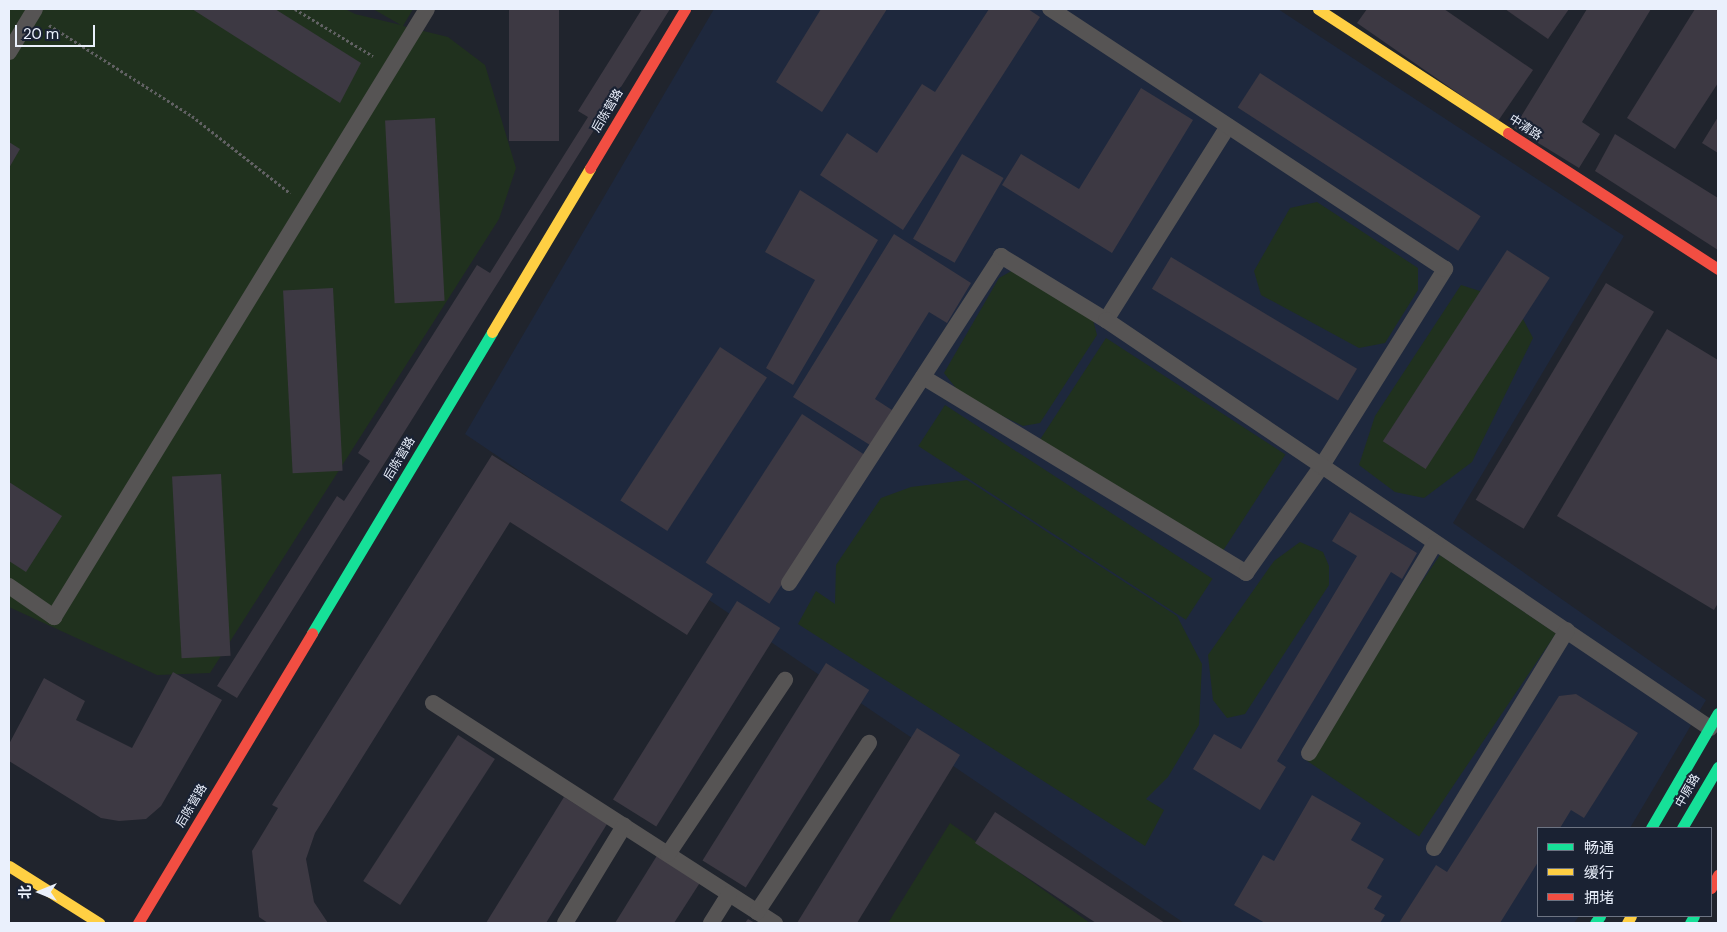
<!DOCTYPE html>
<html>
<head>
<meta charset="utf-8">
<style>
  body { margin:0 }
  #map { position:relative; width:1727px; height:932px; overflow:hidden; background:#20242d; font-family:"DM Sans","Noto Sans SC",sans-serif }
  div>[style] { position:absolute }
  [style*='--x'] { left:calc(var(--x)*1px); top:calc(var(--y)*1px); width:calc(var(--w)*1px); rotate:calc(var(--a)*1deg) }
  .built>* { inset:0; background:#1e283d }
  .green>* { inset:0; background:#20311e; transform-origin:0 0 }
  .building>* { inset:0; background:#3d3943; transform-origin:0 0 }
  .path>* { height:3px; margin-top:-1.5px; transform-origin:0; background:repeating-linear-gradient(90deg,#616163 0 2.5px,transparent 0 5px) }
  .lane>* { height:16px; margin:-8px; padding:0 8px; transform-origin:8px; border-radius:8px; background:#565454 }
  .fast>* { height:11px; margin:-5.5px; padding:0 5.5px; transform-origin:5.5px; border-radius:5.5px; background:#16e098 }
  .slow>* { height:11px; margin:-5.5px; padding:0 5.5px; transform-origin:5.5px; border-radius:5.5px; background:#ffcf43 }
  .jam>* { height:11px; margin:-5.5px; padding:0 5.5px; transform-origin:5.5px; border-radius:5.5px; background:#f24e42 }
  span { translate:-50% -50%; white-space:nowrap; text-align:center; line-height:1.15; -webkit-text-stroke:4px #1a2233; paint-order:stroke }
  .street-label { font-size:12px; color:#eaf0fc }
  .frame { position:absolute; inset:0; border:10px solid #eaf0fc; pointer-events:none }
  .legend { position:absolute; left:1537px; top:827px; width:175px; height:90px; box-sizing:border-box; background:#1a2233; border:1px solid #6d7483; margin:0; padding:6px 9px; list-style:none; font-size:15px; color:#eaf0fc }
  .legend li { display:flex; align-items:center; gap:10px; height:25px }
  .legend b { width:25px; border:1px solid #6d7483 }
  .north { position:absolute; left:15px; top:867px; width:50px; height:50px; -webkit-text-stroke:4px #1a2233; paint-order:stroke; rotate:270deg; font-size:14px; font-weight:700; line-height:20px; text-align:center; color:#eaf0fc }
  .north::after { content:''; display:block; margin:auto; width:18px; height:22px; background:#eaf0fc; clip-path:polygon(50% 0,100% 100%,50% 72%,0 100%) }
  .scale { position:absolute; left:15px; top:25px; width:80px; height:22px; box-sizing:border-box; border:2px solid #eaf0fc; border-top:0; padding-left:6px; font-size:15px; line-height:18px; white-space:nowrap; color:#eaf0fc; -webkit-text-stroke:4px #1a2233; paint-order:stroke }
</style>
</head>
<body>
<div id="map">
  <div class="built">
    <i style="clip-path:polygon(714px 9px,1278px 9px,1624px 236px,1453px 523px,1706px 700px,1630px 828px,1538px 828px,1538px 916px,1579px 916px,1574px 923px,1184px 923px,465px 434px)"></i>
  </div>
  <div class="green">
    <i style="clip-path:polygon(9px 9px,345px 9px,355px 14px,401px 25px,373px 9px,413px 9px,403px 26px,448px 37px,485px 65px,516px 168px,499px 219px,210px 673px,157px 675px,9px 607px)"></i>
    <i style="clip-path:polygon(1317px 202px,1418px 268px,1418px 290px,1385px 343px,1359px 348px,1261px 295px,1254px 271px,1290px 208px)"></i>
    <i style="clip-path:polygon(1015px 269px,1093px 320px,1097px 335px,1040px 423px,1023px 426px,963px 397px,944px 373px,999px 278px)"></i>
    <i style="clip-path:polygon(1461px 285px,1514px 302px,1533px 338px,1472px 462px,1424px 498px,1395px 492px,1359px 465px,1375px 416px)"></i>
    <i style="left:1106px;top:338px;width:214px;height:122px;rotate:33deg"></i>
    <i style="left:945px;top:405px;width:319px;height:49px;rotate:33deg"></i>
    <i style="clip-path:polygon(967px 480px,1177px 616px,1202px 664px,1199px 725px,1168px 777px,1146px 799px,1164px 810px,1145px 846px,798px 624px,816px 591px,835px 604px,836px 565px,881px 498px,911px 487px)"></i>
    <i style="clip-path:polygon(1300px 542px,1323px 552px,1329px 566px,1329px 585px,1245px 714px,1227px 718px,1213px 700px,1208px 655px,1274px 561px)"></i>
    <i style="left:1440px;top:555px;width:140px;height:245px;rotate:34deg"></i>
    <i style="clip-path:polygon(950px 823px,1090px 923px,888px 923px)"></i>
  </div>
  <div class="building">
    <i style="clip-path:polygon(192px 9px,275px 9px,361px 63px,340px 103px)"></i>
    <i style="left:509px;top:9px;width:50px;height:132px"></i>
    <i style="clip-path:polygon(642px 9px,670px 9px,237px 698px,217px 686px,337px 496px,344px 501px,370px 461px,358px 453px,477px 265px,490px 273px,588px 117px,578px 111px)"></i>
    <i style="clip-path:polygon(821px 9px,887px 9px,822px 112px,776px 82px)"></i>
    <i style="clip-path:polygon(989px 9px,1028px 9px,1040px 17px,903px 230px,820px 175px,847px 133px,877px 153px,922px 84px,935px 92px)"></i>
    <i style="clip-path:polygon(1367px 9px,1444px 9px,1533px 70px,1498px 121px,1357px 23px)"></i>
    <i style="clip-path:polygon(1505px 9px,1569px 9px,1548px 39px)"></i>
    <i style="clip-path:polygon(1587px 9px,1651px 9px,1582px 122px,1600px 134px,1579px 168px,1514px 128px)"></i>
    <i style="clip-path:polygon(1695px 9px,1718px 9px,1718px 83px,1675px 149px,1627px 118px)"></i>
    <i style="left:1260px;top:73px;width:263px;height:41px;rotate:33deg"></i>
    <i style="clip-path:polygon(1141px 88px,1193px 120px,1112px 253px,1002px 185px,1021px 154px,1079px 189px)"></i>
    <i style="clip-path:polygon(1718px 117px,1718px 153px,1702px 143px)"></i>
    <i style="left:435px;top:118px;width:183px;height:50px;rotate:87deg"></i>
    <i style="clip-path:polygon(1615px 134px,1718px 198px,1718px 250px,1595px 171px)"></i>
    <i style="clip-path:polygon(9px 142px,20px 149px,9px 168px)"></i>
    <i style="left:962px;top:154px;width:48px;height:98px;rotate:30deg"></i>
    <i style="clip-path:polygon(800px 190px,878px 240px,793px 385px,766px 368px,815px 280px,765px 252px)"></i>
    <i style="clip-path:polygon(894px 234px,971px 283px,947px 323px,929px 312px,875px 399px,892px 410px,870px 445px,793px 397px)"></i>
    <i style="left:1507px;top:250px;width:51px;height:228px;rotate:33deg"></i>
    <i style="left:1171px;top:257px;width:217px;height:37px;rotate:31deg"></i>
    <i style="left:1606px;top:283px;width:56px;height:253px;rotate:31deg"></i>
    <i style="left:333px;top:288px;width:183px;height:50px;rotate:87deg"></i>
    <i style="clip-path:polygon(1667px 329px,1718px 360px,1718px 603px,1714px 610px,1557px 516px)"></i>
    <i style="left:720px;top:347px;width:56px;height:183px;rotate:33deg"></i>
    <i style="left:802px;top:414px;width:76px;height:177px;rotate:33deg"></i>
    <i style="clip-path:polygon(492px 455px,713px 594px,687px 635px,510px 522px,315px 833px,306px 859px,314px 902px,328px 923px,268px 923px,259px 917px,252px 851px,278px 808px,272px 805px)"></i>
    <i style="left:221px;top:474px;width:182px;height:49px;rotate:87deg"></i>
    <i style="clip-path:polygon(9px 482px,62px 516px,26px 572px,9px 561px)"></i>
    <i style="clip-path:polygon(1350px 512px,1417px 553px,1402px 579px,1391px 572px,1277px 761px,1286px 767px,1260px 810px,1193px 769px,1214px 734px,1241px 749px,1357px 556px,1332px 541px)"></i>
    <i style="left:737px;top:601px;width:51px;height:234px;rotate:32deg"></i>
    <i style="left:826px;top:663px;width:51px;height:233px;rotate:32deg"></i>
    <i style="clip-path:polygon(173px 672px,222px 700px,161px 806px,146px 819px,119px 821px,101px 818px,9px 761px,9px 744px,44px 678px,85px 701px,76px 720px,132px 748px)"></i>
    <i style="clip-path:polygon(1576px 694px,1638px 733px,1584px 818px,1571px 810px,1560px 828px,1538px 828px,1538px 862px,1500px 923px,1399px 923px,1436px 865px,1447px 872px,1559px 696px)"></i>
    <i style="clip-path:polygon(917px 728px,960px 755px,857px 923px,797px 923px)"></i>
    <i style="left:458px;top:735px;width:44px;height:174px;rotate:33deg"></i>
    <i style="clip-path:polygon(1312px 795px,1361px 823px,1351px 840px,1384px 859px,1367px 888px,1382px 896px,1374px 909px,1385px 915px,1380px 923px,1265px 923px,1234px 905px,1263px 855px,1274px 861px)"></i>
    <i style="clip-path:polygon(564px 797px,607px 824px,546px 923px,486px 923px)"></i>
    <i style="clip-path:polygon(995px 812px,1165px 923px,1096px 923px,975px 843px)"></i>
    <i style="clip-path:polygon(658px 854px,701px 881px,674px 923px,615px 923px)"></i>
    <i style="clip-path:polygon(748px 919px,755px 923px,745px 923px)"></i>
  </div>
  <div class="path">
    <i style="--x:295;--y:9;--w:91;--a:31.1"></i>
    <i style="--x:49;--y:25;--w:169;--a:32.5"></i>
    <i style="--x:192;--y:116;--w:125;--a:38.2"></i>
  </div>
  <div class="lane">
    <i style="--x:9;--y:52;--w:50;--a:-58.8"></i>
    <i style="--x:1106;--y:320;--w:229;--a:-57.8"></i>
    <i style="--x:923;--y:377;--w:378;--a:31.2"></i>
    <i style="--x:1246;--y:573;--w:130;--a:-54.7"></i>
    <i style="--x:1321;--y:467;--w:234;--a:-57.9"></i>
    <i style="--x:1445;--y:269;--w:473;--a:-146.6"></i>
    <i style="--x:789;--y:583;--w:390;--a:-57"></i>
    <i style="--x:1001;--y:256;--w:123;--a:31.4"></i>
    <i style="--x:1106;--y:320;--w:729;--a:34.04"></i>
    <i style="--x:9;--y:586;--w:55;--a:34.6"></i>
    <i style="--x:54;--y:617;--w:713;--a:-58.47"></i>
    <i style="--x:433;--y:703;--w:407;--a:32.8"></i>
    <i style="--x:1309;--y:753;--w:245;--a:-59"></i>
    <i style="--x:1434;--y:848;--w:255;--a:-58.6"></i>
    <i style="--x:668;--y:854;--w:210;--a:-56.1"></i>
    <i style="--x:757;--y:912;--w:203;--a:-56.5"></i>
    <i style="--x:565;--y:923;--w:114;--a:-58.7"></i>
    <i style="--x:711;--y:923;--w:34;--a:-58"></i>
  </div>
  <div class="fast">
    <i style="--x:312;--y:633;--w:351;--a:-59.1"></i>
    <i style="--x:1651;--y:828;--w:133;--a:-59.8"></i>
    <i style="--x:1682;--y:828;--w:71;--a:-59.5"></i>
    <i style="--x:1595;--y:923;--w:9;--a:-54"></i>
    <i style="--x:1690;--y:923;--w:8;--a:-60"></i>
  </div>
  <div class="slow">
    <i style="--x:1318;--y:9;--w:227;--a:33.1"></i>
    <i style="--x:492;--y:332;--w:191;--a:-59.1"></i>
    <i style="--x:9;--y:866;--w:107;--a:32.3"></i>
    <i style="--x:1627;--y:923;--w:8;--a:-60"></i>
  </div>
  <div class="jam">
    <i style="--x:1508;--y:133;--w:250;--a:32.9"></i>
    <i style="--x:590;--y:168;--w:185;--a:-59.1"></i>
    <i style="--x:1711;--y:888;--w:15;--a:-62"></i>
    <i style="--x:138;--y:923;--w:338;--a:-59"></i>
  </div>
  <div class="street-label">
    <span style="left:608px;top:111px;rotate:-59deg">后陈营路</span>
    <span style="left:1525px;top:128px;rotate:33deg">中清路</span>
    <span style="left:400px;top:459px;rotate:-59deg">后陈营路</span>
    <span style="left:1688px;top:791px;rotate:-60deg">中原路</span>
    <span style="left:192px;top:806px;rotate:-59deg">后陈营路</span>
  </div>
  <div class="frame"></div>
  <ul class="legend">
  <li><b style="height:6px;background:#16e098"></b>畅通</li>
  <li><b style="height:6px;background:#ffcf43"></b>缓行</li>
  <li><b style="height:6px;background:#f24e42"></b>拥堵</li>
  </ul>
  <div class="north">北</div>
  <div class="scale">20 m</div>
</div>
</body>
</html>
